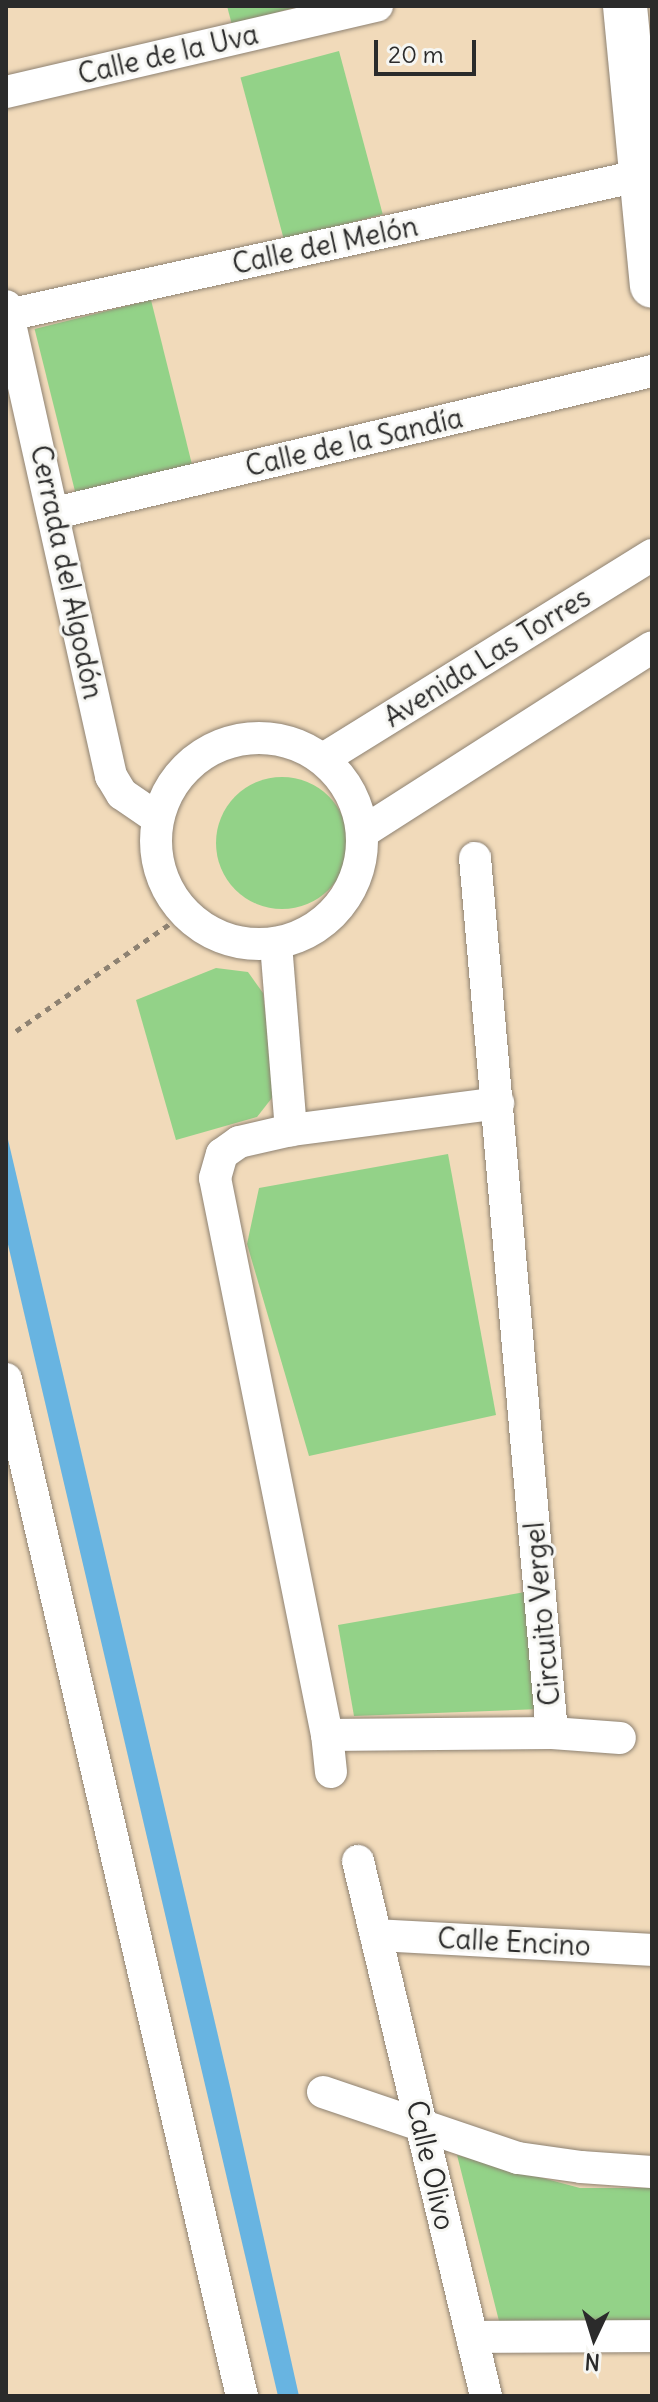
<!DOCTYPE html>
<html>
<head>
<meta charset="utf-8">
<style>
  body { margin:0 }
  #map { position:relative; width:658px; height:2402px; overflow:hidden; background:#f1daba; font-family:Delius,sans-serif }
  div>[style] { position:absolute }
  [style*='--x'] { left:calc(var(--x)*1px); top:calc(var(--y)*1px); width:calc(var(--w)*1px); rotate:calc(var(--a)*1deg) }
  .green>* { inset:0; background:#93d288; transform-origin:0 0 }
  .round { border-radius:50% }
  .water>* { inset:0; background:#68b4e1 }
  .path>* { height:5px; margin-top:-2.5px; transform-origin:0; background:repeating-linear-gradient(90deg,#8e8272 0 6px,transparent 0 12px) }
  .roads { filter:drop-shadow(0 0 2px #8e8272) drop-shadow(0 0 2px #8e8272) }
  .street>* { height:32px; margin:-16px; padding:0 16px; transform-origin:16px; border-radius:16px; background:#fff }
  .street>.ring { margin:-16px; padding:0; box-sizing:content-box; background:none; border:32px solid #fff; border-radius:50% }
  .secondary>* { height:44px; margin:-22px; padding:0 22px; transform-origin:22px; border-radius:22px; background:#fff }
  span { translate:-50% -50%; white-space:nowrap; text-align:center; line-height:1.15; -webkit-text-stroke:6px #f6f6f2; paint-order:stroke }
  .street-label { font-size:28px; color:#2b2b2b }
  .frame { position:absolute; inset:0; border:8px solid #2b2b2b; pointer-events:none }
  .north { position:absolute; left:554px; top:2298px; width:80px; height:80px; -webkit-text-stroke:6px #f6f6f2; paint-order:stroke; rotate:184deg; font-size:22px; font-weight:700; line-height:32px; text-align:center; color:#2b2b2b }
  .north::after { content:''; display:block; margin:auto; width:28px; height:36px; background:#2b2b2b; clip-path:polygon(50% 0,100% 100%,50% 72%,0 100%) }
  .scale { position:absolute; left:374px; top:40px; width:102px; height:36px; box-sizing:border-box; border:4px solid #2b2b2b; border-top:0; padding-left:10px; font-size:24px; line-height:28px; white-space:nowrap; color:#2b2b2b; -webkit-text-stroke:6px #f6f6f2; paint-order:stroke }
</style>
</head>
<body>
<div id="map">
  <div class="green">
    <i style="clip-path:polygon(227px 6px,300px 6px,232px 25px)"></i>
    <i style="left:339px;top:51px;width:169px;height:102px;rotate:75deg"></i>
    <i style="left:151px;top:300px;width:175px;height:120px;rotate:76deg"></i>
    <i class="round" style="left:216px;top:777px;width:132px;height:132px"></i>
    <i style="clip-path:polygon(216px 968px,248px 972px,263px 993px,275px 1094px,257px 1117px,176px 1140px,136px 1000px)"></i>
    <i style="clip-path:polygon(448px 1154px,496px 1415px,309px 1456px,247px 1244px,259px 1188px)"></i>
    <i style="clip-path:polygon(531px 1591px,540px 1709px,354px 1716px,338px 1625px)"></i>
    <i style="clip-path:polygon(457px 2155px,580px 2188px,652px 2188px,652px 2321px,499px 2321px)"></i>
  </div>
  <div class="water">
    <i style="clip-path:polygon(6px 1131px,231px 2091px,299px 2396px,278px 2396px,6px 1236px)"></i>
  </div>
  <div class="path">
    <i style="--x:16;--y:1031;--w:205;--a:-34.9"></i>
  </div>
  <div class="roads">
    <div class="street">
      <i style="--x:6;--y:92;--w:381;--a:-13.1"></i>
      <i style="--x:6;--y:306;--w:482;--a:77.4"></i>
      <i style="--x:111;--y:776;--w:21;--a:59"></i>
      <i style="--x:122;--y:794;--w:42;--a:34.4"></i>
      <i style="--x:8;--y:315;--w:650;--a:-12.43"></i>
      <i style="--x:55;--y:513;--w:614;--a:-13.38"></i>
      <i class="ring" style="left:156px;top:738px;width:174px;height:174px"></i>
      <i style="--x:323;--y:759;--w:387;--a:-31.8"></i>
      <i style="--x:363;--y:832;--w:343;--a:-32.6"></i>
      <i style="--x:475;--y:858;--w:878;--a:84.97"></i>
      <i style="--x:276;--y:944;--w:187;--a:85.4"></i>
      <i style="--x:6;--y:1379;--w:1044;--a:76.94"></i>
      <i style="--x:327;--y:1735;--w:225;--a:-0.5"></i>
      <i style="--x:552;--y:1733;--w:68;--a:4.2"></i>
      <i style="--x:331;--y:1772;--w:37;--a:-96"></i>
      <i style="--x:327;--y:1735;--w:568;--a:-101.37"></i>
      <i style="--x:215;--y:1178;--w:25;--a:-74"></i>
      <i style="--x:222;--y:1154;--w:21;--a:-35"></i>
      <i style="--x:239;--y:1142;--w:53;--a:-13"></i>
      <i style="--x:291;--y:1130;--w:209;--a:-7.4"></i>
      <i style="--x:358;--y:1861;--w:550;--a:76.54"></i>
      <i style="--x:376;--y:1935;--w:276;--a:3.1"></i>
      <i style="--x:323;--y:2092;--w:206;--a:18.7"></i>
      <i style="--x:518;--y:2158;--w:64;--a:8.1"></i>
      <i style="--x:581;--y:2167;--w:71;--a:4"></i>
      <i style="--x:472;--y:2337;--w:180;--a:-0.3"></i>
    </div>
    <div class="secondary">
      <i style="--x:625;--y:6;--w:281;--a:84.5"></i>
    </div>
  </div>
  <div class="street-label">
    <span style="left:168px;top:54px;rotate:-13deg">Calle de la Uva</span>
    <span style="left:325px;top:245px;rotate:-12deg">Calle del Melón</span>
    <span style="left:354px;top:442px;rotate:-13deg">Calle de la Sandía</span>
    <span style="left:67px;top:572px;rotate:78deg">Cerrada del Algodón</span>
    <span style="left:487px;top:657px;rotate:-32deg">Avenida Las Torres</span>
    <span style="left:542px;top:1614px;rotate:-95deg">Circuito Vergel</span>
    <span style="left:514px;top:1942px;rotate:3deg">Calle Encino</span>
    <span style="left:431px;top:2165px;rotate:77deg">Calle Olivo</span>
  </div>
  <div class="frame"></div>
  <div class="north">N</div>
  <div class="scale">20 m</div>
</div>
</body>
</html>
